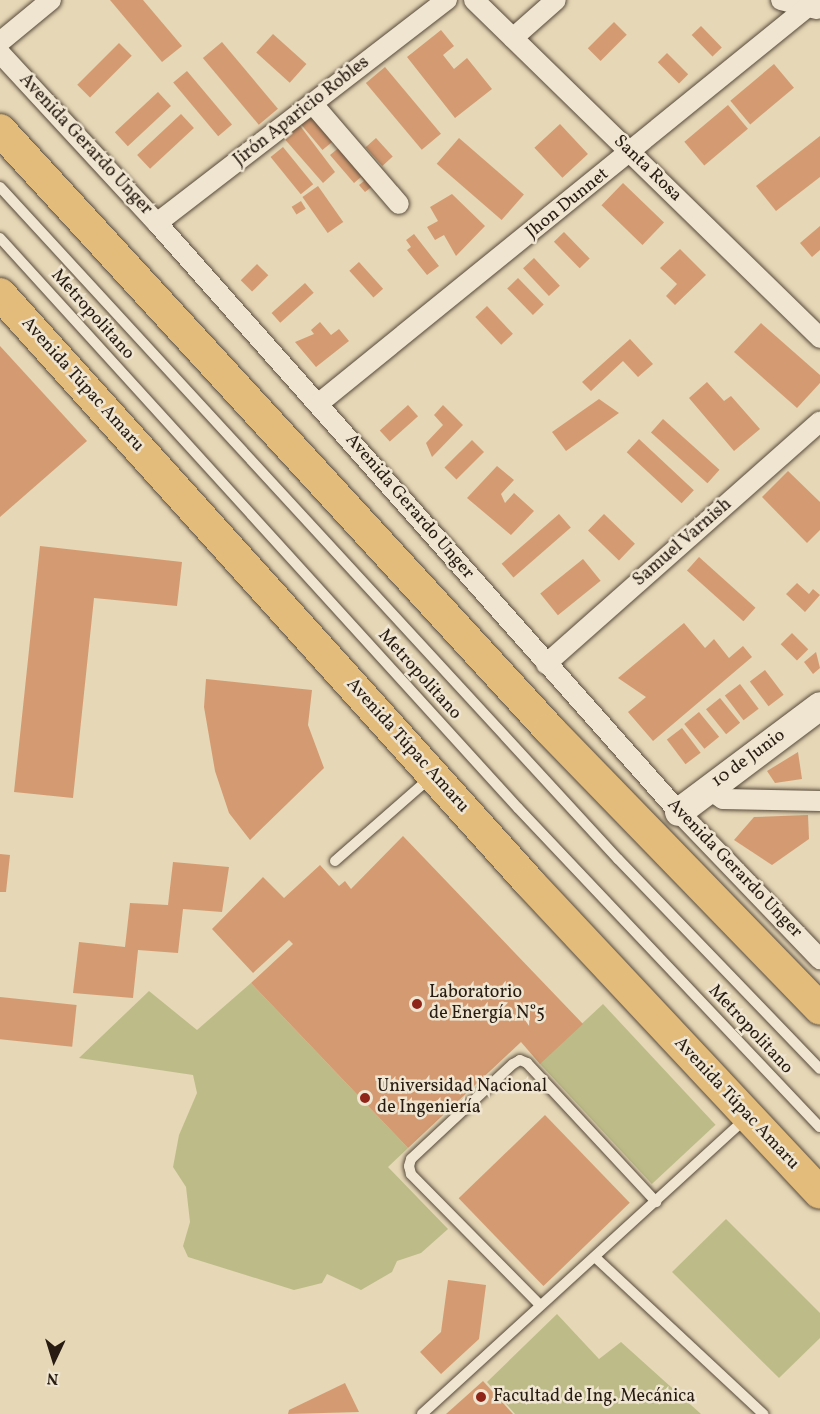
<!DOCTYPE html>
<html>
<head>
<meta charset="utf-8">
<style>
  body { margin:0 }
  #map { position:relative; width:820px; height:1414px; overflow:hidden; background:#e6d7b6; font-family:Vollkorn,serif }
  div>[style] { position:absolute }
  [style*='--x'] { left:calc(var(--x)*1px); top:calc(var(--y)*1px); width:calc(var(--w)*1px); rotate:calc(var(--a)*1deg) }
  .green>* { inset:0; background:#bdbc88; transform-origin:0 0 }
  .building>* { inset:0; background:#d49b72; transform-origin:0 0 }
  .roads { filter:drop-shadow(0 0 2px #574a3b) drop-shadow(0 0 2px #574a3b) }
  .lane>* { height:10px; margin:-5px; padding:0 5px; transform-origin:5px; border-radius:5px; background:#efe5d0 }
  .street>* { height:20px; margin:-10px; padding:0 10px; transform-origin:10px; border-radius:10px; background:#efe5d0 }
  .secondary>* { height:28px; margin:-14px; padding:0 14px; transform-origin:14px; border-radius:14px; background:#efe5d0 }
  .primary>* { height:32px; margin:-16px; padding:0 16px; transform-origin:16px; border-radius:16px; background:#e3bc7b }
  .dots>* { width:16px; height:16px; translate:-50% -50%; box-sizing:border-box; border:3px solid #efe5d0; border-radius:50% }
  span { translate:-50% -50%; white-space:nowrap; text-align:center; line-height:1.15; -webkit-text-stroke:5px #efe5d0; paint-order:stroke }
  .street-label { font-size:18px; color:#271b12 }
  .poi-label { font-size:18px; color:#271b12 }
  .left { translate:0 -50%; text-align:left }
  .north { position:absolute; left:24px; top:1330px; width:60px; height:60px; -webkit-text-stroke:4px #efe5d0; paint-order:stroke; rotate:184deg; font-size:16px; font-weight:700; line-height:24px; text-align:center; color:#271b12 }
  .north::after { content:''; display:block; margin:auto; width:21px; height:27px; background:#271b12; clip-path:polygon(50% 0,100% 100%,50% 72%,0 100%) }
</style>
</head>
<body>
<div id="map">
  <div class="green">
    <i style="clip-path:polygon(251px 983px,408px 1148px,388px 1167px,448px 1229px,421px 1253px,397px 1261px,392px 1272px,361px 1290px,327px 1274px,322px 1283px,294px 1290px,188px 1257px,183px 1246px,190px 1222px,186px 1187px,173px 1167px,179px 1135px,197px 1093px,193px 1075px,79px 1058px,149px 991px,197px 1030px)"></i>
    <i style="left:603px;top:1004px;width:165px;height:87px;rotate:47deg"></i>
    <i style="clip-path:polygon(726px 1219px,820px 1313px,820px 1338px,779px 1378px,672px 1272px)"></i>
    <i style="clip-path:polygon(557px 1314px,599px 1359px,621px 1342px,701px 1414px,515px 1414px,487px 1382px)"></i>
  </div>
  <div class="building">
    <i style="clip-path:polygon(110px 0,143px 0,182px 46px,162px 62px)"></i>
    <i style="left:614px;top:22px;width:18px;height:37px;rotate:45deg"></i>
    <i style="left:701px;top:26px;width:30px;height:13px;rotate:46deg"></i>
    <i style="clip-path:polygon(441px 30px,454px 46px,443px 55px,454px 69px,467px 58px,492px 89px,455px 118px,407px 57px)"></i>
    <i style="left:273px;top:34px;width:45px;height:25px;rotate:42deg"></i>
    <i style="left:222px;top:42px;width:87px;height:25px;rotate:50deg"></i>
    <i style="left:119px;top:43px;width:18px;height:59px;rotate:45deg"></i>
    <i style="left:667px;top:53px;width:30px;height:13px;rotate:45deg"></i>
    <i style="left:774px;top:64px;width:31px;height:57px;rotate:50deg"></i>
    <i style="left:385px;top:67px;width:87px;height:25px;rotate:50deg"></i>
    <i style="left:187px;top:71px;width:70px;height:18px;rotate:50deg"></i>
    <i style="left:158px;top:92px;width:19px;height:59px;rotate:47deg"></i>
    <i style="left:728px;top:105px;width:31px;height:57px;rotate:50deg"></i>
    <i style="left:309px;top:109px;width:40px;height:16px;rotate:50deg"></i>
    <i style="left:181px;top:114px;width:19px;height:60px;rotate:47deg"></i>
    <i style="clip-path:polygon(298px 123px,335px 172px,323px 183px,282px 136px)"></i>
    <i style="left:560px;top:124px;width:41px;height:35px;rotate:47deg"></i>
    <i style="clip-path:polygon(820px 136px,820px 177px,776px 211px,756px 186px)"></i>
    <i style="left:376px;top:138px;width:25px;height:14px;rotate:48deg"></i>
    <i style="left:459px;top:138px;width:86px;height:34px;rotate:41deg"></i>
    <i style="clip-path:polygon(341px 146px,374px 185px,365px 192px,359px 185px,364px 181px,361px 177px,354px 183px,330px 155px)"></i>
    <i style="left:283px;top:147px;width:48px;height:16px;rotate:51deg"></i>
    <i style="left:623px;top:183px;width:57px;height:31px;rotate:44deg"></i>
    <i style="left:318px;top:186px;width:44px;height:19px;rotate:55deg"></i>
    <i style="clip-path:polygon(452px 194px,485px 226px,456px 256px,444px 235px,435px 240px,427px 227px,438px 221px,430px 207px)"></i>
    <i style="left:301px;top:201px;width:9px;height:11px;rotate:58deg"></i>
    <i style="clip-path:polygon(820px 226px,820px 250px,812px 257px,800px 243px)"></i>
    <i style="left:564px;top:232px;width:37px;height:14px;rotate:46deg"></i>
    <i style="clip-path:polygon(414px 234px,439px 266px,427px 275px,407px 250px,411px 247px,406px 240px)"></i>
    <i style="clip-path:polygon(680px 249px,706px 275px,675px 305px,666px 296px,677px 284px,660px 268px)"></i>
    <i style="left:534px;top:258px;width:38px;height:15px;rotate:47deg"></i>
    <i style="left:359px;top:262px;width:36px;height:13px;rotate:48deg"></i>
    <i style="left:257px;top:264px;width:16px;height:23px;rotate:45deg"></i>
    <i style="left:518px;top:278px;width:37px;height:15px;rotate:46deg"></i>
    <i style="left:305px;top:283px;width:13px;height:45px;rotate:48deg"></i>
    <i style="left:487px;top:306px;width:38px;height:16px;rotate:47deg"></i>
    <i style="clip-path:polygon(320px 322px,331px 335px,339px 329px,349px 341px,316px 367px,295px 342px,314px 334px,311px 330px)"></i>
    <i style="clip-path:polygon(761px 323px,820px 375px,820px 383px,797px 408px,734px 352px)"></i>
    <i style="clip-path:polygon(630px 339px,653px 364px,638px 377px,623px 361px,591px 391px,582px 382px)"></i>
    <i style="clip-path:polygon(0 346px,87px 441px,0 517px)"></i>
    <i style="clip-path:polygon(707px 382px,724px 401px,731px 396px,760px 429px,734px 451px,689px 398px)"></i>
    <i style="clip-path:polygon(599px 399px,619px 413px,566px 451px,552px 432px)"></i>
    <i style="left:408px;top:405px;width:15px;height:38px;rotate:48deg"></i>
    <i style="clip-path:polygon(443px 405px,463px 425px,432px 457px,426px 443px,443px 425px,434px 415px)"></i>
    <i style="left:663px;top:419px;width:76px;height:18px;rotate:42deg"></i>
    <i style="left:639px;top:439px;width:75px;height:18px;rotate:43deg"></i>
    <i style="left:472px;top:440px;width:17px;height:39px;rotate:45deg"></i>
    <i style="clip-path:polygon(497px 466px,514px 480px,501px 494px,505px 503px,514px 493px,534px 511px,511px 535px,467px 498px)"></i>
    <i style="clip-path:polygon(788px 471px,820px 502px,820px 530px,807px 543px,762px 497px)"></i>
    <i style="left:559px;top:514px;width:18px;height:76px;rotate:49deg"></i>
    <i style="left:604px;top:514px;width:43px;height:23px;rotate:44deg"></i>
    <i style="clip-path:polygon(40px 546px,182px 562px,177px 606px,94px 598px,73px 798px,14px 792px)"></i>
    <i style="left:699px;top:557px;width:76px;height:18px;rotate:42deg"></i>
    <i style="left:583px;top:559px;width:28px;height:55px;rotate:51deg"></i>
    <i style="clip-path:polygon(797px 583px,809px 594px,813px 589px,820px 595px,805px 612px,786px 594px)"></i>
    <i style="clip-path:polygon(684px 623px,705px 648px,714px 639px,729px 658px,743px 646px,752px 657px,653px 741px,628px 712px,646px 697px,618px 678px)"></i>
    <i style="left:792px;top:633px;width:23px;height:16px;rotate:45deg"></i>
    <i style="clip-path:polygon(816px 652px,820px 668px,813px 674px,804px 662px)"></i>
    <i style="left:765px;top:670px;width:31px;height:19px;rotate:53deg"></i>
    <i style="clip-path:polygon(206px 679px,312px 690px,308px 725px,324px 768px,250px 840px,229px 813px,215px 771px,204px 707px)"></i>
    <i style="left:740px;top:684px;width:31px;height:19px;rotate:53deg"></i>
    <i style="left:720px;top:698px;width:32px;height:18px;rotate:51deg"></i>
    <i style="left:699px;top:712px;width:32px;height:19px;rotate:51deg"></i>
    <i style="left:682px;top:728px;width:31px;height:19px;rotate:53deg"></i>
    <i style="clip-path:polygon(798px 752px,802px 779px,775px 783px,767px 771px)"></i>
    <i style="clip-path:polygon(808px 815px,809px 839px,772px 865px,734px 840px,754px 817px)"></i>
    <i style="clip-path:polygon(403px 836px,583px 1024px,540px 1064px,521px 1042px,408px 1148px,251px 983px,293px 944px,289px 940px,253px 973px,212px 929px,263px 877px,284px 898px,320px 865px,339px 886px,345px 881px,351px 889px)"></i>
    <i style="clip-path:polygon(0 854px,10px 855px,6px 892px,0 892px)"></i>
    <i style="clip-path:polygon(173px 862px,229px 867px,222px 912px,183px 909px,178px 953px,138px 950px,133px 998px,73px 993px,79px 942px,125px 947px,130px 903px,168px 905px)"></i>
    <i style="left:0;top:997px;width:77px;height:42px;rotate:6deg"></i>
    <i style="left:545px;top:1115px;width:122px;height:120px;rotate:46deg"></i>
    <i style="clip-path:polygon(448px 1280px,486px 1285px,479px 1339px,441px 1374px,420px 1352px,441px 1332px)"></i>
    <i style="clip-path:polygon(483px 1381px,513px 1414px,446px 1414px)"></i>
    <i style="clip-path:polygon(345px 1383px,359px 1412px,288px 1414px,289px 1410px)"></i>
  </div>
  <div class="roads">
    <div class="lane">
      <i style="--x:0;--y:187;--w:913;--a:47.4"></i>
      <i style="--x:618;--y:859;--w:291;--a:46.1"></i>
      <i style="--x:0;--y:238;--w:770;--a:47.74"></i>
      <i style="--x:518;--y:808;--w:439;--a:46.6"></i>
      <i style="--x:335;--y:861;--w:128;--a:-41.2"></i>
      <i style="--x:596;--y:1258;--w:229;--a:43"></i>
      <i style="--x:540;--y:1305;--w:184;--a:-134.6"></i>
      <i style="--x:411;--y:1174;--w:8;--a:-104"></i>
      <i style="--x:409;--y:1166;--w:7;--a:-74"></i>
      <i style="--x:411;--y:1159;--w:139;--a:-43"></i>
      <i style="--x:513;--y:1064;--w:8;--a:-30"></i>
      <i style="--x:520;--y:1060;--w:8;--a:23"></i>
      <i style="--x:527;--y:1063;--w:190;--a:47.1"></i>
      <i style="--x:422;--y:1414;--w:437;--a:-42.4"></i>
    </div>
    <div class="street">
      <i style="--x:474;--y:0;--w:484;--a:44.3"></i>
      <i style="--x:781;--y:0;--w:37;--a:14"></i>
      <i style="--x:513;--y:38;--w:57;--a:-41.5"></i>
      <i style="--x:0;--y:42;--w:66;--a:-39.5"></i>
      <i style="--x:0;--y:53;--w:231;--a:47.3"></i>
      <i style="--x:157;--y:223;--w:787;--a:48.45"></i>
      <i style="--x:679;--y:812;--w:204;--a:46.2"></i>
      <i style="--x:312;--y:103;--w:133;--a:49.3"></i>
      <i style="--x:157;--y:223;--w:366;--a:-37.6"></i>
      <i style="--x:318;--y:404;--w:641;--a:-39.05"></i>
      <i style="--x:546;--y:664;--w:366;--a:-41.5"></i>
      <i style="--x:708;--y:789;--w:18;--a:34"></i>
      <i style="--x:723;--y:799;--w:97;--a:1.2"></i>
    </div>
    <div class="secondary">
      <i style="--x:679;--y:812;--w:176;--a:-36.9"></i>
    </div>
    <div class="primary">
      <i style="--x:0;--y:130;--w:814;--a:47.49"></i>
      <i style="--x:550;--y:730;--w:388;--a:45.9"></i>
      <i style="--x:0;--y:294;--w:792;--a:48.02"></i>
      <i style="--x:530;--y:883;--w:424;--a:46.9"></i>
    </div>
  </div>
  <div class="dots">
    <i style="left:417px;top:1004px;background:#8f2418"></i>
    <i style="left:365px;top:1098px;background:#8f2418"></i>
    <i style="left:481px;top:1397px;background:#8f2418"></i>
  </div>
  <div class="street-label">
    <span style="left:302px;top:112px;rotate:-38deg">Jirón Aparicio Robles</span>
    <span style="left:85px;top:145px;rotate:47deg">Avenida Gerardo Unger</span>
    <span style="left:647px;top:169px;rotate:44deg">Santa Rosa</span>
    <span style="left:568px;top:204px;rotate:-39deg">Jhon Dunnet</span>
    <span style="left:92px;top:315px;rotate:48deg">Metropolitano</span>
    <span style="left:82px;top:385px;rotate:48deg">Avenida Túpac Amaru</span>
    <span style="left:409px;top:507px;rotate:49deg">Avenida Gerardo Unger</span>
    <span style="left:683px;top:543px;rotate:-41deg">Samuel Varnish</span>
    <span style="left:419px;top:675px;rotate:48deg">Metropolitano</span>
    <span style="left:407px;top:746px;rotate:48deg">Avenida Túpac Amaru</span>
    <span style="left:749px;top:759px;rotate:-36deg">10 de Junio</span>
    <span style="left:734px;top:869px;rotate:46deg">Avenida Gerardo Unger</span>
    <span style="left:750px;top:1030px;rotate:47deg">Metropolitano</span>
    <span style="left:736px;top:1104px;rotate:47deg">Avenida Túpac Amaru</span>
  </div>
  <div class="poi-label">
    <span class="left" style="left:429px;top:1004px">Laboratorio<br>de Energía N°5</span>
    <span class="left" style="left:377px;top:1098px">Universidad Nacional<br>de Ingeniería</span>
    <span class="left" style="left:493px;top:1397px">Facultad de Ing. Mecánica</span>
  </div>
  <div class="north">N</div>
</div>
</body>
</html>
